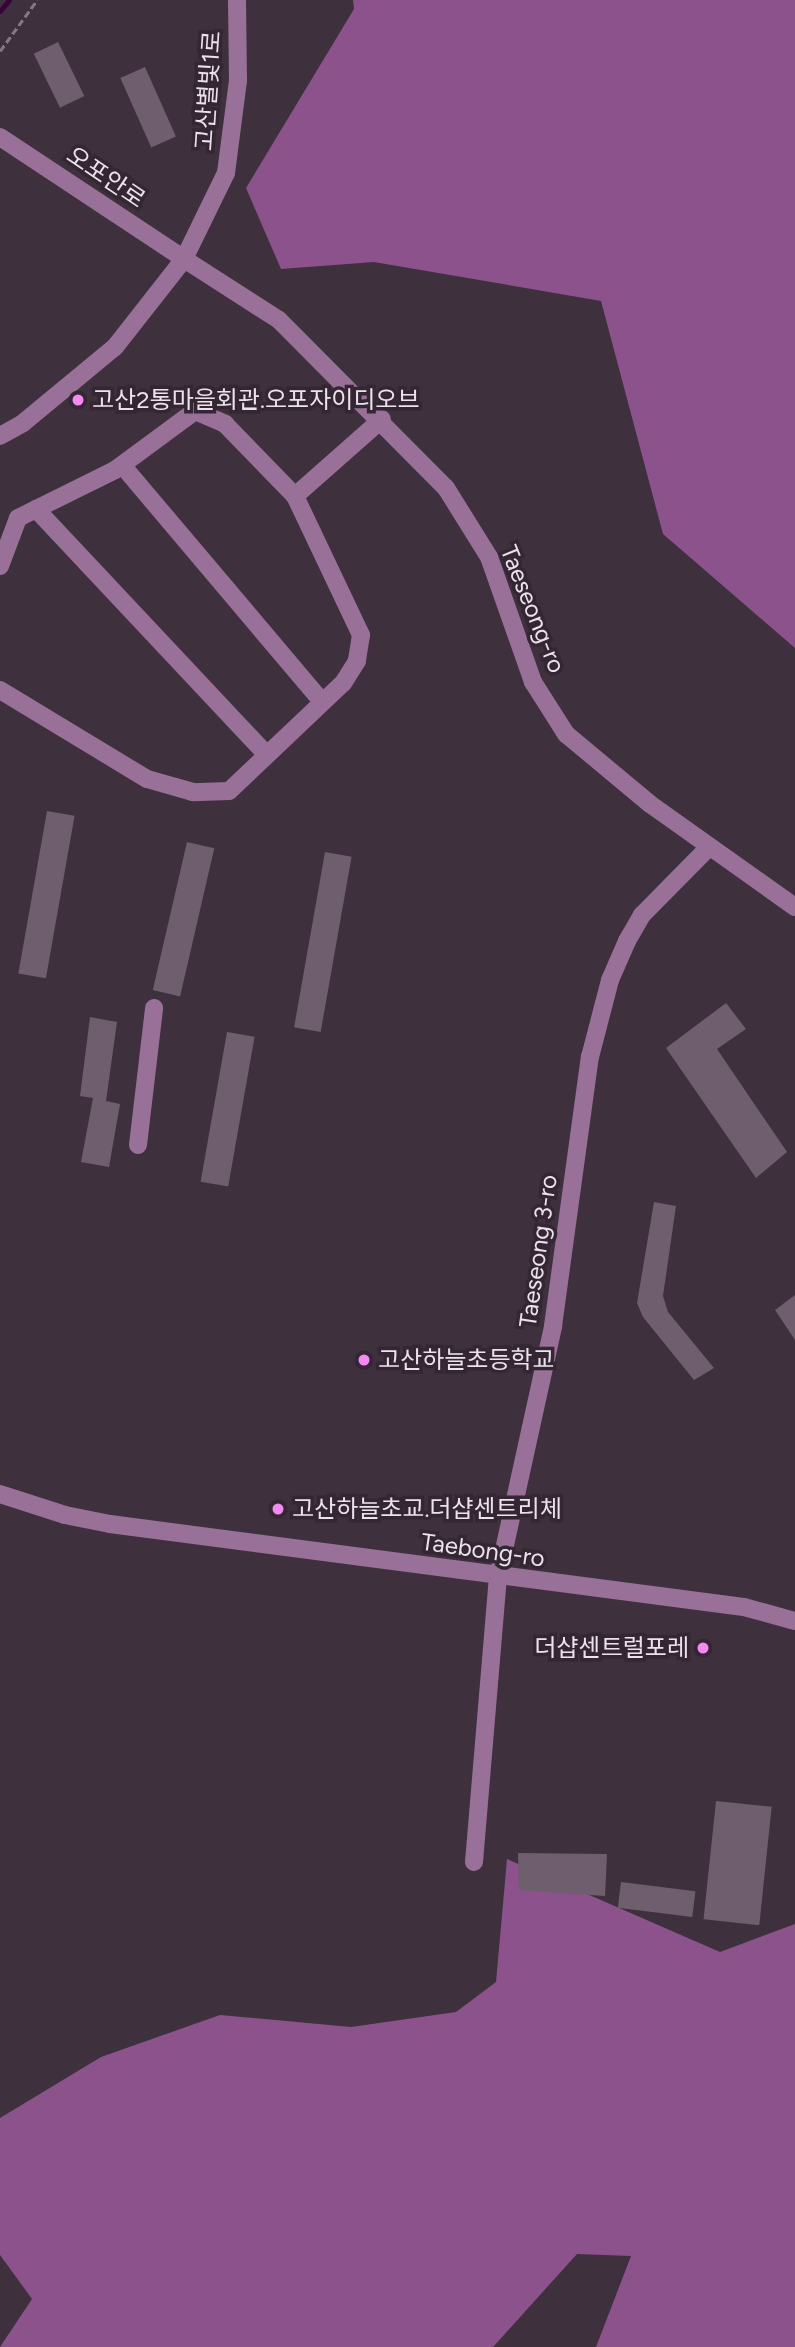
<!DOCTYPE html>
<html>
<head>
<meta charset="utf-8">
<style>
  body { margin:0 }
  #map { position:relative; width:795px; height:2347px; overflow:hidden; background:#3f303e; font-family:Figtree,"Noto Sans KR",sans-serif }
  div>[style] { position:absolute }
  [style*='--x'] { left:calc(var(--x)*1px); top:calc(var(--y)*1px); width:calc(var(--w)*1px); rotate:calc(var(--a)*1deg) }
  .forest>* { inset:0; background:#8c528b }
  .stream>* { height:5px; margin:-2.5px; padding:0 2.5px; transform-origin:2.5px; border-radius:2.5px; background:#39023a }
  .building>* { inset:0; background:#6e5e6e; transform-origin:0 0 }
  .path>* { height:2.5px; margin-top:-1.25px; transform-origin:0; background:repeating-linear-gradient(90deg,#847884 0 7px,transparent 0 10.5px) }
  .minor>* { height:18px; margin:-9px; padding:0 9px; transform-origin:9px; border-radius:9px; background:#997098 }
  .dots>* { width:19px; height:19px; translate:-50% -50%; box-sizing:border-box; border:4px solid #352634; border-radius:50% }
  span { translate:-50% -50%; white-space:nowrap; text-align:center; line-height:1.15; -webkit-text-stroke:7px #352634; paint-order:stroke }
  .street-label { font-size:24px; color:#ebe2eb }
  .poi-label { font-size:24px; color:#ebe2eb }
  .left { translate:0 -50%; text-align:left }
  .right { translate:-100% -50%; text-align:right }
</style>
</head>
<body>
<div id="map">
  <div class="forest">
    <i style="clip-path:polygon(353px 0,795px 0,795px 648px,663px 534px,601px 301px,374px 262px,281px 269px,246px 188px,354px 9px)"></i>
    <i style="clip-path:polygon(507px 1859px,720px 1952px,795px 1924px,795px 2347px,596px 2347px,631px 2256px,577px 2254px,493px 2347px,0 2347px,32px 2299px,0 2255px,0 2118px,101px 2057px,220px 2015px,351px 2027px,456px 2012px,496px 1982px)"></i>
  </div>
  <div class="stream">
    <i style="--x:0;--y:11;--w:14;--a:-51"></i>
  </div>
  <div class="building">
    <i style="left:58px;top:42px;width:60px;height:27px;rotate:64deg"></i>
    <i style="left:145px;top:67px;width:76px;height:27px;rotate:66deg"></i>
    <i style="left:47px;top:811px;width:28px;height:165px;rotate:10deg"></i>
    <i style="left:187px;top:842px;width:28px;height:152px;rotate:13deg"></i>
    <i style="left:325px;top:852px;width:27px;height:178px;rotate:10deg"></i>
    <i style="clip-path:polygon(726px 1003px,746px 1029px,717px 1049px,787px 1152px,756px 1178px,666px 1048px)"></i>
    <i style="clip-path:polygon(90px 1017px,117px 1022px,106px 1101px,120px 1104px,109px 1167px,81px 1162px,93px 1098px,80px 1096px)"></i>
    <i style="left:227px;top:1032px;width:28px;height:152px;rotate:10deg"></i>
    <i style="clip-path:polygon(654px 1202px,676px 1206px,663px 1296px,668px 1312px,714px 1368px,694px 1380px,643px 1317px,637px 1303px)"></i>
    <i style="clip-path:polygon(795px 1295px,795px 1340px,775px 1310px)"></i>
    <i style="left:716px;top:1801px;width:56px;height:119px;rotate:6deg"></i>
    <i style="clip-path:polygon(518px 1853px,607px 1854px,605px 1896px,519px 1890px)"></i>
    <i style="left:621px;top:1882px;width:75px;height:26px;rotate:7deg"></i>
  </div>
  <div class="path">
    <i style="--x:0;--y:51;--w:63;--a:-54"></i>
  </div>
  <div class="minor">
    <i style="--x:0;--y:137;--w:221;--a:33.5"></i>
    <i style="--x:184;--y:259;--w:96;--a:-64"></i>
    <i style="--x:226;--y:173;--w:93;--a:-82.6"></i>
    <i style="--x:238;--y:81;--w:81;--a:-90.7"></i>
    <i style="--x:0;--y:436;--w:26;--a:-29"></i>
    <i style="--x:23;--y:423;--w:119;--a:-39.6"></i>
    <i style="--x:115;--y:347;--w:112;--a:-51.9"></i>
    <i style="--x:184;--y:259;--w:113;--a:32.7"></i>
    <i style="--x:279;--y:320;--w:237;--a:45.2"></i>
    <i style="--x:446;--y:488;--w:81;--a:58.1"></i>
    <i style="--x:489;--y:557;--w:133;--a:70.6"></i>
    <i style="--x:533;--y:682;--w:62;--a:57.6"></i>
    <i style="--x:566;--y:734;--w:109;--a:39.8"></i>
    <i style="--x:650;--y:804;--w:178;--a:35.4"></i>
    <i style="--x:122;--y:465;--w:310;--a:49.8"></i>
    <i style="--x:295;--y:496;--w:116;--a:-41.5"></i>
    <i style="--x:36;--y:509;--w:337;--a:46.8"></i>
    <i style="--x:0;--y:566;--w:51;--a:-69.4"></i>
    <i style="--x:18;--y:518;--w:108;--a:-26.3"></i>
    <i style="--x:115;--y:470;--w:99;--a:-36.4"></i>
    <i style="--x:195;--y:411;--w:33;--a:23"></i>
    <i style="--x:225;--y:424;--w:100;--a:45.8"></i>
    <i style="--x:295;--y:496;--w:154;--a:64.6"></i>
    <i style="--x:361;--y:635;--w:26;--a:99"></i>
    <i style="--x:357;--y:661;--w:26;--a:122"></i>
    <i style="--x:343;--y:683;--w:157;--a:136.5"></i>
    <i style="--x:229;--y:791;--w:36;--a:178"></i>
    <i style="--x:193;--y:792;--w:48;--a:-164.2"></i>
    <i style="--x:147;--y:779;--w:172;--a:-148.8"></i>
    <i style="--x:138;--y:1145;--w:138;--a:-83.3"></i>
    <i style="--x:0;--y:1494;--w:68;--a:17.9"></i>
    <i style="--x:65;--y:1515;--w:46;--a:11.3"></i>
    <i style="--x:110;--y:1524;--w:639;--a:7.46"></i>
    <i style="--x:744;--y:1607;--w:53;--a:15.4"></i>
    <i style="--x:474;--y:1862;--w:286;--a:-85.2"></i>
    <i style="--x:498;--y:1577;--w:257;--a:-77.6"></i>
    <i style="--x:553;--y:1326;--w:272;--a:-82.2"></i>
    <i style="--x:590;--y:1057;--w:80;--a:-75.4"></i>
    <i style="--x:610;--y:980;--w:43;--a:-66.4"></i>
    <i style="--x:627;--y:941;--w:30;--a:-60"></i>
    <i style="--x:642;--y:915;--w:95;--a:-45.4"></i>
  </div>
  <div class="dots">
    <i style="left:78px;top:400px;background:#f38af2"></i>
    <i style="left:364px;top:1360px;background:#f38af2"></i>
    <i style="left:278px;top:1509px;background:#f38af2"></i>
    <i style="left:703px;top:1648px;background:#f38af2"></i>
  </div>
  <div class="street-label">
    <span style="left:208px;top:91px;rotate:-86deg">고산별빛1로</span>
    <span style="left:106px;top:177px;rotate:34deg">오포안로</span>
    <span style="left:533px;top:609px;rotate:68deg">Taeseong-ro</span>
    <span style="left:538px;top:1251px;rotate:-82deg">Taeseong 3-ro</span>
    <span style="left:483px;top:1550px;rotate:8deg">Taebong-ro</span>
  </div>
  <div class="poi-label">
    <span class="left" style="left:92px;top:400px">고산2통마을회관.오포자이디오브</span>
    <span class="left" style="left:378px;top:1360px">고산하늘초등학교</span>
    <span class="left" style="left:292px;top:1509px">고산하늘초교.더샵센트리체</span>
    <span class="right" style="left:689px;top:1648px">더샵센트럴포레</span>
  </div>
</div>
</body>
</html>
